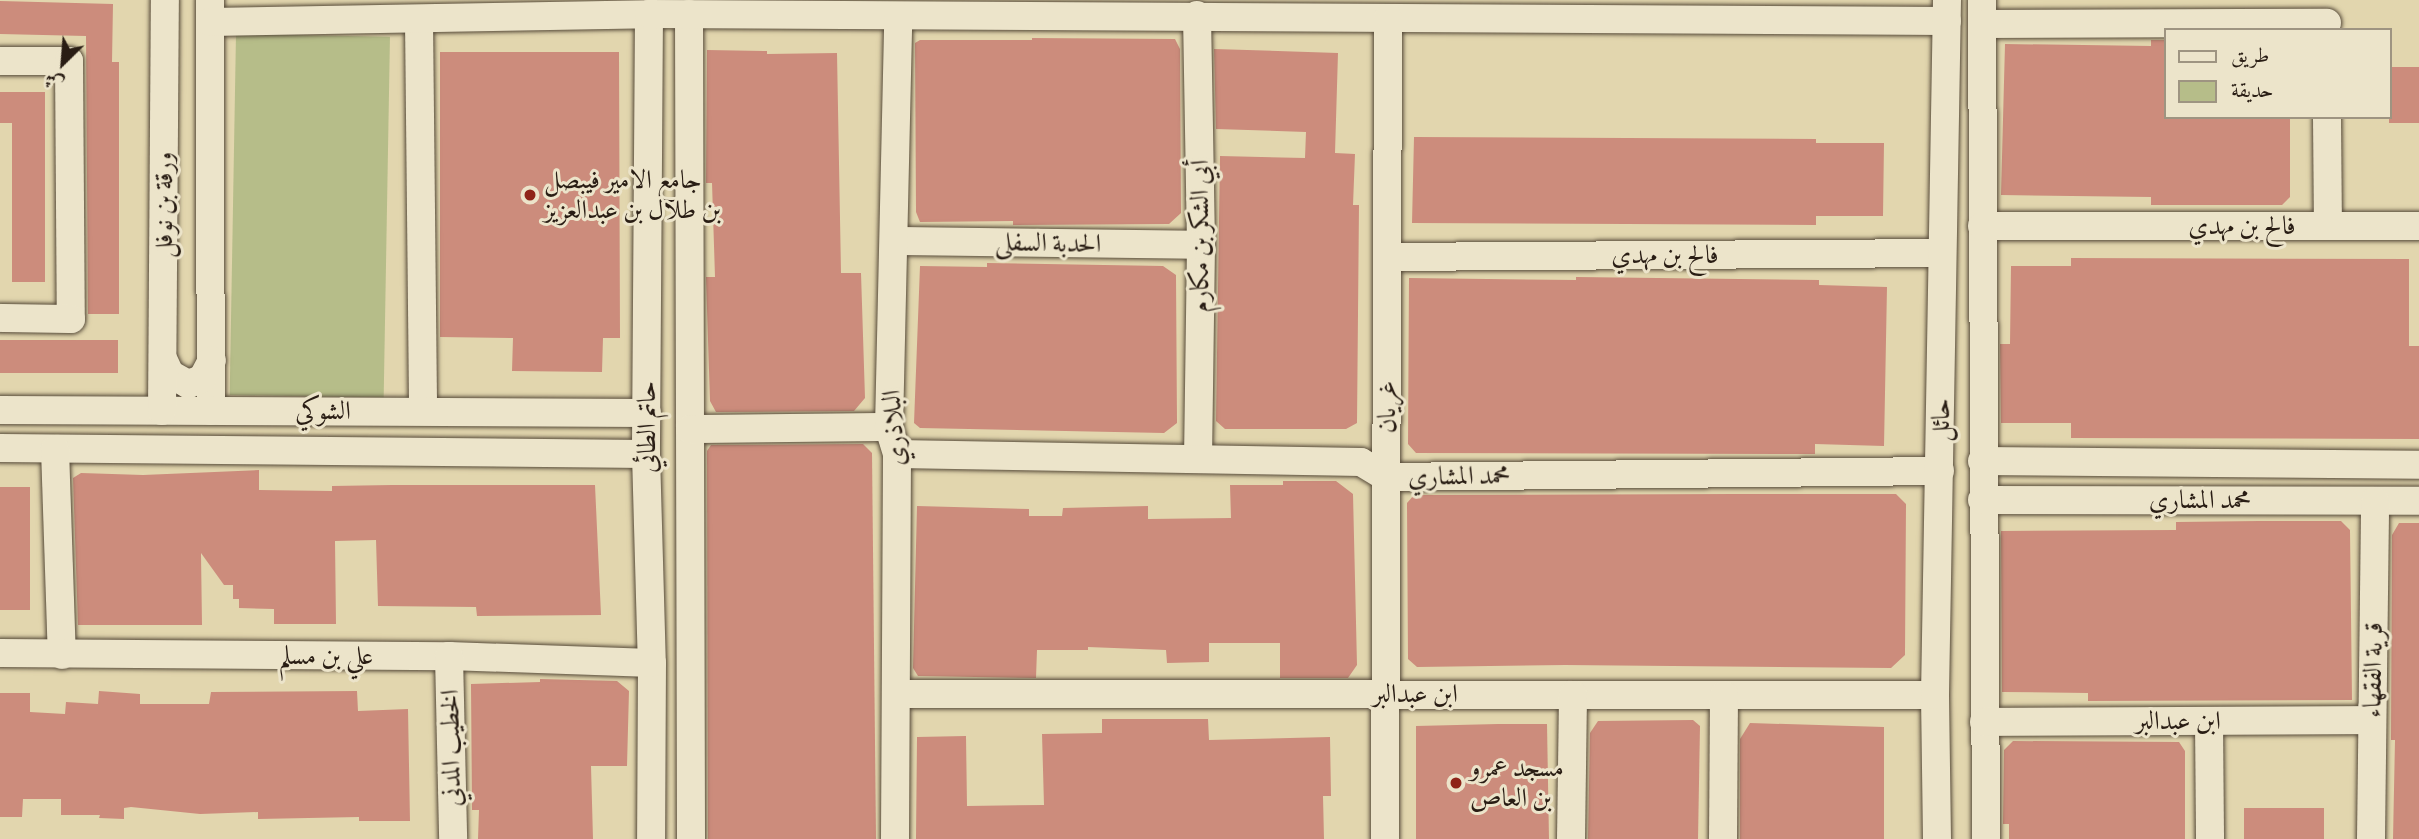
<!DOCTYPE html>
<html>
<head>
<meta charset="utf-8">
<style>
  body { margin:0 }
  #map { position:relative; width:2419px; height:839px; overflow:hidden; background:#e2d6ae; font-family:"EB Garamond",Amiri,serif }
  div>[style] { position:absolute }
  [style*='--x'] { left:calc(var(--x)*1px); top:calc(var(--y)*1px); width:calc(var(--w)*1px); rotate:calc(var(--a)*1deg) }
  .green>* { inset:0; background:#b6bd89; transform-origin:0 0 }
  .building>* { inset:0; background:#cc8c7c; transform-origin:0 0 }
  .roads { filter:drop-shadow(0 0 2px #574b3a) drop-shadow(0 0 2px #574b3a) }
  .minor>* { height:28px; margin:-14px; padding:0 14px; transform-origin:14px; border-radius:14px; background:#ece4ca }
  .dots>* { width:19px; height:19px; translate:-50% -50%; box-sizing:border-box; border:4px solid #ece4ca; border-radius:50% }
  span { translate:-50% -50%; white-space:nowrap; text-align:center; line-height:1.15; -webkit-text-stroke:6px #ece4ca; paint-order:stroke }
  .poi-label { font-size:26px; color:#291d14 }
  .left { translate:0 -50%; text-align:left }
  .street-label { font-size:26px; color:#291d14 }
  .legend { position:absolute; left:2164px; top:28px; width:228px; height:91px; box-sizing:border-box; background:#ece4ca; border:2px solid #9e9481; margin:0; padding:9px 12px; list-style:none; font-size:21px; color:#291d14 }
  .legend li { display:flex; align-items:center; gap:14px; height:35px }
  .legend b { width:35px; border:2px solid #9e9481 }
  .north { position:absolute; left:28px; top:28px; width:70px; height:70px; -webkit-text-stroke:5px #ece4ca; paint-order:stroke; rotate:205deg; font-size:19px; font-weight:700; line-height:28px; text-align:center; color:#291d14 }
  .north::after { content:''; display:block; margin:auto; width:24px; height:32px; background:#291d14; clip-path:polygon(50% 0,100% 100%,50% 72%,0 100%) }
</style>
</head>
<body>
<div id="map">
  <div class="green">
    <i style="left:236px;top:34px;width:154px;height:361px;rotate:1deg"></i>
  </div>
  <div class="building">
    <i style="clip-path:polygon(0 1px,113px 4px,112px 62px,119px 62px,119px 314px,88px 314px,86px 36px,0 34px)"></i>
    <i style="clip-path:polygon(1032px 38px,1175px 39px,1180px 49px,1181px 213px,1169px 224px,1013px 225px,1013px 221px,920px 222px,916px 212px,915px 43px,920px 40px,1032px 40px)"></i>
    <i style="clip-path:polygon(2151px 40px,2165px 40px,2165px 117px,2290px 117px,2290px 197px,2282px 205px,2151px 205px,2151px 197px,2001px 195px,2005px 44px,2151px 46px)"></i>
    <i style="clip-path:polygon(1214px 49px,1338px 53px,1335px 153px,1355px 154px,1353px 205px,1359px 205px,1357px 423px,1346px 429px,1225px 429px,1216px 421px,1220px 156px,1305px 158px,1306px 132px,1216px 129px)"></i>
    <i style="clip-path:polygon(707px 50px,767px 51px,767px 54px,837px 53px,841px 273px,861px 273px,865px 398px,854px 411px,716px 412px,710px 401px,706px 277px,715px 277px,712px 183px,706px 183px)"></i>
    <i style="clip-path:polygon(440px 52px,619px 52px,620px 338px,603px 338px,602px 372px,512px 371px,513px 338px,440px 337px)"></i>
    <i style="left:2389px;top:67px;width:30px;height:56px"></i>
    <i style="clip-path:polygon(0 92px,45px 92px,45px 282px,12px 282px,12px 123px,0 123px)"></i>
    <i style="clip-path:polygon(1414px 137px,1816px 139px,1816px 143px,1884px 143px,1883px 216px,1816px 216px,1816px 225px,1412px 223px)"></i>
    <i style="clip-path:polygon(2071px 258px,2409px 259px,2409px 346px,2419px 346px,2419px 439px,2071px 438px,2071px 423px,2001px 423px,2000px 344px,2010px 344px,2011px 266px,2071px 266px)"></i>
    <i style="clip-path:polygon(987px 263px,1163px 266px,1176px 275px,1177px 423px,1164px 433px,920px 428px,914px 423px,920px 266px,987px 267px)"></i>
    <i style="clip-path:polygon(1576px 277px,1819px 280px,1819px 285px,1887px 287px,1884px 446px,1815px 444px,1815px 454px,1416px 453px,1408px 444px,1409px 278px,1576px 280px)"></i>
    <i style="left:0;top:340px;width:118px;height:33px"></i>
    <i style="clip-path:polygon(863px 444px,872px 453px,876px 839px,708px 839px,707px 451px,711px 445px)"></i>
    <i style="clip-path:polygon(259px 470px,259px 490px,332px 491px,332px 486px,392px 485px,595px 485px,601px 615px,477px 616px,476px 607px,378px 606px,376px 540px,335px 541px,336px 624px,274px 624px,274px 609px,239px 608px,239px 599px,233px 599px,233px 585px,224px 585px,201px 553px,202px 625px,78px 625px,73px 478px,81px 473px,143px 475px)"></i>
    <i style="clip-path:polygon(1283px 481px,1336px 481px,1353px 494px,1357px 665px,1348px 678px,1280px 678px,1280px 643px,1209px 643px,1209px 662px,1167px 663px,1166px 650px,1088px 647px,1088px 650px,1037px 650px,1036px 678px,918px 676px,913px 668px,917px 506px,1029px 509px,1029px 516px,1062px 516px,1063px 508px,1148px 506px,1148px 519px,1231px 518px,1230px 485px,1283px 485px)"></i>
    <i style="left:0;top:487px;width:30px;height:123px"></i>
    <i style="clip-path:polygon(1736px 494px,1896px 494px,1906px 504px,1905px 655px,1891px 668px,1565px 665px,1417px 667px,1408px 659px,1407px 503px,1414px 495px)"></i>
    <i style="clip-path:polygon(2259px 521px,2341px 521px,2350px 530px,2352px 700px,2088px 701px,2088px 693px,2002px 692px,2001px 531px,2176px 530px,2176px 522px)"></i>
    <i style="clip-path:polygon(2399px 523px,2419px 523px,2419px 839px,2393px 839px,2395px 740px,2391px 740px,2392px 535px)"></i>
    <i style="clip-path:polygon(540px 679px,617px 681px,629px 691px,627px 766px,591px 766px,593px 839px,478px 839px,479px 810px,472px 810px,471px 684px,540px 682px)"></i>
    <i style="clip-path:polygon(99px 691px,140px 694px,140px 704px,209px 704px,211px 692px,357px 691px,358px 711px,408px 709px,410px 821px,359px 821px,359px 817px,258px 819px,258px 812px,200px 814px,131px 807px,124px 808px,124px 819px,99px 818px,100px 815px,61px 815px,61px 799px,23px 799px,22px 817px,0 817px,0 693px,30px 693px,30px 712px,65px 714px,66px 702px,98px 704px)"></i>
    <i style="clip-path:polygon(1102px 719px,1208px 719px,1209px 740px,1330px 737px,1331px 796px,1323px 796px,1324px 839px,916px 839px,917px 737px,966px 736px,967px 806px,1044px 805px,1042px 734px,1102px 733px)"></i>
    <i style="clip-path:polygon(1693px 720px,1700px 726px,1698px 839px,1588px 839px,1590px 733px,1598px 721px)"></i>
    <i style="clip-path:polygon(1750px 723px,1884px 727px,1884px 839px,1740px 839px,1740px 739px)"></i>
    <i style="clip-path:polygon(1498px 724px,1547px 724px,1549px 839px,1416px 839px,1416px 726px)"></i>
    <i style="clip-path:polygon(2013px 741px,2179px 742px,2185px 751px,2185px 839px,2009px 839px,2009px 824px,2003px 824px,2004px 750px)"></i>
    <i style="left:2244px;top:808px;width:80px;height:31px"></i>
  </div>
  <div class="roads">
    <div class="minor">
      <i style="--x:210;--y:0;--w:411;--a:89.9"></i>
      <i style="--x:1982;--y:0;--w:839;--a:89.73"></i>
      <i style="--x:649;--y:14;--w:440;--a:90.4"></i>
      <i style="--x:646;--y:454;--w:209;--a:88.4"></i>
      <i style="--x:652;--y:663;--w:176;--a:90.3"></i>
      <i style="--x:689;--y:14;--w:825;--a:89.86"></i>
      <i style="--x:1197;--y:15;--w:230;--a:89"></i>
      <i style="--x:1201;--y:245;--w:212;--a:90.8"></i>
      <i style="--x:419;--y:20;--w:391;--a:89.4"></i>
      <i style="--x:210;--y:22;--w:439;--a:-1"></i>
      <i style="--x:649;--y:14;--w:1298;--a:0.31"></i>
      <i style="--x:1982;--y:24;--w:345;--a:-0.2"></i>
      <i style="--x:0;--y:61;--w:69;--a:0"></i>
      <i style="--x:69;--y:61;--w:258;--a:89.6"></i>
      <i style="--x:71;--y:319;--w:71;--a:-179.2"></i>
      <i style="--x:2327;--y:117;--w:109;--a:89.5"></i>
      <i style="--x:1982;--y:226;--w:437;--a:0"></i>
      <i style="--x:895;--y:241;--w:306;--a:0.7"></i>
      <i style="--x:1387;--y:257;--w:555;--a:-0.41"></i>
      <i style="--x:164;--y:361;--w:14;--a:65"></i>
      <i style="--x:170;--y:374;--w:21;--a:29"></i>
      <i style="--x:188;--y:384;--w:15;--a:-20"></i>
      <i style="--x:202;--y:379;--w:21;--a:-62"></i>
      <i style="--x:0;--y:410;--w:647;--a:0.27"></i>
      <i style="--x:162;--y:411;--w:411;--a:-89.6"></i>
      <i style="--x:690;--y:429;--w:199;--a:-0.6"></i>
      <i style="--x:0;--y:448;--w:646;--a:0.53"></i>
      <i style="--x:55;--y:449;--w:206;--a:88.1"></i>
      <i style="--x:897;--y:454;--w:464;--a:1"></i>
      <i style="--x:1361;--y:462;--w:29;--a:31"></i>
      <i style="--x:1386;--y:477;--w:554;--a:-0.62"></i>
      <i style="--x:1982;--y:461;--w:437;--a:0.5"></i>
      <i style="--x:1982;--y:500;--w:437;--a:0.1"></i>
      <i style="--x:0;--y:653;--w:449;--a:0.4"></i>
      <i style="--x:449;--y:656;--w:203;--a:2"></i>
      <i style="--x:449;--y:656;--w:183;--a:88.7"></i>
      <i style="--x:896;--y:694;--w:1039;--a:0.06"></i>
      <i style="--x:2209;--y:721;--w:118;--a:89.5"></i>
      <i style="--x:1984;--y:722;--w:388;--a:-0.3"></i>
      <i style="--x:895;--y:839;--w:385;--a:-89.7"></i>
      <i style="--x:897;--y:454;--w:28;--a:-107"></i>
      <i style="--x:889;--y:427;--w:410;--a:-88.7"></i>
      <i style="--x:1385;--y:839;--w:821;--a:-89.79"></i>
      <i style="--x:1571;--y:839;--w:144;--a:-89.2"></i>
      <i style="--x:1723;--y:839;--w:144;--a:-89.6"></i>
      <i style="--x:1937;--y:839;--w:144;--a:-90.8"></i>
      <i style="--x:1935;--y:695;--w:695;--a:-89.01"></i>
      <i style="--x:2371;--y:839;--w:338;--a:-89.3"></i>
    </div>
  </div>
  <div class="dots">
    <i style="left:530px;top:195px;background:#8f2418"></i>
    <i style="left:1456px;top:783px;background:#8f2418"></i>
  </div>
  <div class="poi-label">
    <span class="left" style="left:544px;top:195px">جامع الامير فيبصل<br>بن طلال بن عبدالعزيز</span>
    <span class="left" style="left:1470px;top:783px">مسجد عمرو<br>بن العاص</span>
  </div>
  <div class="street-label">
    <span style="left:164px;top:205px;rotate:-90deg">ورقة بن نوفل</span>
    <span style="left:2242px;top:226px">فالح بن مهدي</span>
    <span style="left:1200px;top:236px;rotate:-90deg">أبي الشكر بن مكارم</span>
    <span style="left:1048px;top:243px;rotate:1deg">الحدبة السفلى</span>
    <span style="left:1665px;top:255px">فالح بن مهدي</span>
    <span style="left:1387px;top:407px;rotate:-90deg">غريان</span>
    <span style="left:323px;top:411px">الشوكي</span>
    <span style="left:1941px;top:420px;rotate:-89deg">حائل</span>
    <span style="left:647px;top:427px;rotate:-90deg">حاتم الطائي</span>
    <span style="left:894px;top:428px;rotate:-94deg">البلاذري</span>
    <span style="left:1459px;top:476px;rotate:-1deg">محمد المشاري</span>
    <span style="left:2200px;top:500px">محمد المشاري</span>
    <span style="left:326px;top:656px">علي بن مسلم</span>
    <span style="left:2373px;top:670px;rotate:-89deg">قرية الفقهاء</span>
    <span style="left:1415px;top:694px">ابن عبدالبر</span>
    <span style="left:2178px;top:721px">ابن عبدالبر</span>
    <span style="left:451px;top:748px;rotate:-91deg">الخطيب المدني</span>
  </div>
  <ul class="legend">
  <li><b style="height:9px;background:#ece4ca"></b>طريق</li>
  <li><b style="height:19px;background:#b6bd89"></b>حديقة</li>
  </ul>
  <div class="north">ش</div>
</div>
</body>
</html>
